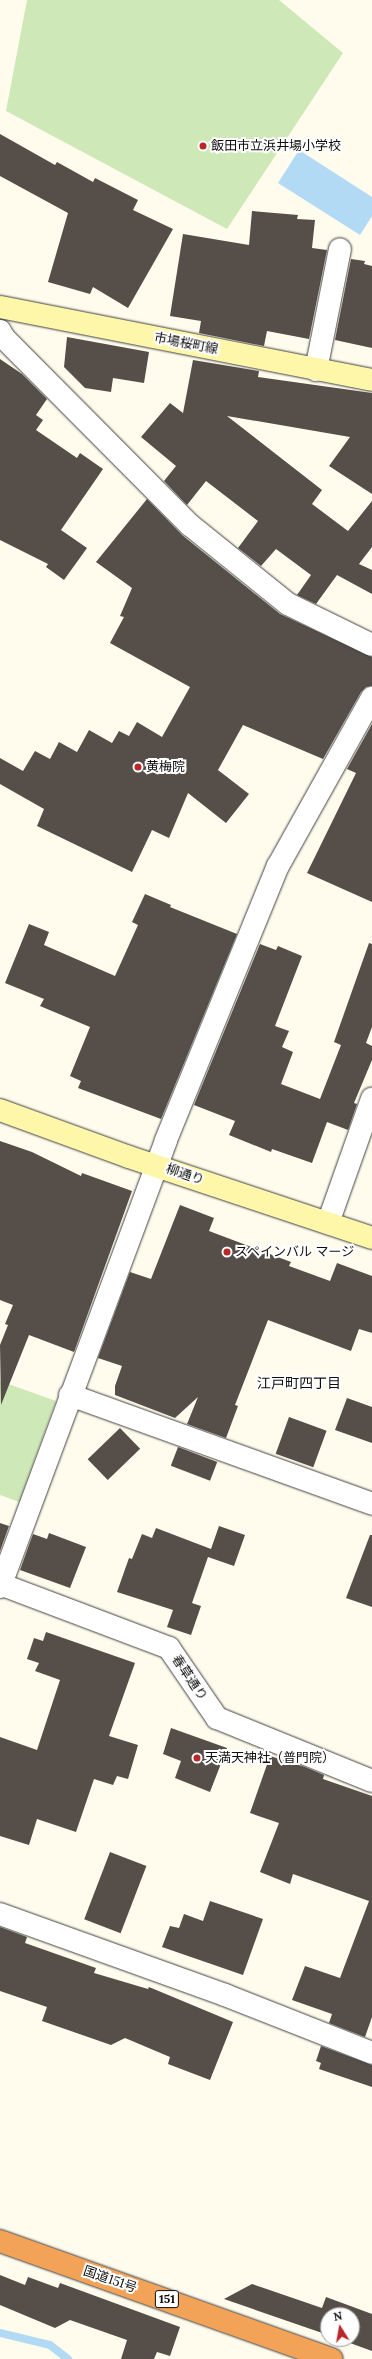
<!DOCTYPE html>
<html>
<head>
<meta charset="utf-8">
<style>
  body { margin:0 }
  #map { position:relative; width:372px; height:2359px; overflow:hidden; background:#fffced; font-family:Lora,"Noto Sans JP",serif }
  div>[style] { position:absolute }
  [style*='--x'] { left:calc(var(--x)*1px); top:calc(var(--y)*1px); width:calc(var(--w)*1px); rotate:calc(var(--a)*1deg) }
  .green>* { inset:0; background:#cfe8b7 }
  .water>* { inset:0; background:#b3daf5 }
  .stream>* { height:8px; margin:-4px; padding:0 4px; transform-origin:4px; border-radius:4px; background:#b3daf5 }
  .building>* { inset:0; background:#554e49; transform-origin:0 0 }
  .roads { filter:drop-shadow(0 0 1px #404040) drop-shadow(0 0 1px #404040) }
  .street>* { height:22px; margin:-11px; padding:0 11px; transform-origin:11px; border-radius:11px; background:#fff }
  .secondary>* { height:22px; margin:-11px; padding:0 11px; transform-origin:11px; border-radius:11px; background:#fef7a9 }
  .highway>* { height:22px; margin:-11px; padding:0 11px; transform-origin:11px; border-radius:11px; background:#f2a358 }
  .dots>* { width:11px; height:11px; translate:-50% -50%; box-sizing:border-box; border:2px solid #fff; border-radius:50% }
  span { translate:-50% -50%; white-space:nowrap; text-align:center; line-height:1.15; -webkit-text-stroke:4px #fff; paint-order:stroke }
  .shield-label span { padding:1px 3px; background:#fff; border:1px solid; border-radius:3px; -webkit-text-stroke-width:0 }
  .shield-label { font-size:12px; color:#0d0d0d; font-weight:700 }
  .poi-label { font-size:13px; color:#0d0d0d }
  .left { translate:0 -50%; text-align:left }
  .street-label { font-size:13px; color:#0d0d0d }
  .neighbourhood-label { font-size:14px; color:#0d0d0d }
  .north { position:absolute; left:320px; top:2307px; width:40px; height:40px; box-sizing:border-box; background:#fff; border:1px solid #9e9e9e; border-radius:50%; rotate:349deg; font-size:11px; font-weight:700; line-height:16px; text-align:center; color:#0d0d0d }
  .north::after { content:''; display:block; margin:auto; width:14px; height:18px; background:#ba272a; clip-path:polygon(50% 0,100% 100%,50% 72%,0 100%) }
</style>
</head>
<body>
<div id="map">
  <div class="green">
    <i style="clip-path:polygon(27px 0,279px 0,343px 53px,227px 229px,6px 111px)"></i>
    <i style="clip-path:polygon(0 1381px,56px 1401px,19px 1502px,0 1495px)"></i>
  </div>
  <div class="water">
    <i style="clip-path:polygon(299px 150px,372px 197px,372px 216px,360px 235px,278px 183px)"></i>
  </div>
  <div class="stream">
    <i style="--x:0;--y:2333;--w:51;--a:13.5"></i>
    <i style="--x:50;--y:2345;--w:23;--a:38"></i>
  </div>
  <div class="building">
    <i style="clip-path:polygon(0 134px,55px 165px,57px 162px,93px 182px,95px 178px,138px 200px,133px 210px,173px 229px,128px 308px,93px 287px,90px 294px,48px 282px,68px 213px,0 176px)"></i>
    <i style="clip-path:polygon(252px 211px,298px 215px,297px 219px,315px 220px,312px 248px,327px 250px,309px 339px,267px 331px,264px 346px,199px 333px,201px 321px,170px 316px,183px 234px,249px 245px)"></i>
    <i style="clip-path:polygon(351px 259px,365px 261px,364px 264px,372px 266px,372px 348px,335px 340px)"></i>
    <i style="clip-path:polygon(67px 337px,149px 352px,144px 383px,113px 378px,111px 392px,85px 388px,64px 367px)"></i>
    <i style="clip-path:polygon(0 359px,22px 374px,47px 399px,36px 415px,43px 420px,36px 430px,77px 458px,80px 453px,103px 469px,61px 530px,87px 548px,64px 580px,46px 567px,48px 564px,0 540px)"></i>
    <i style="clip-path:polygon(193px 360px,259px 371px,258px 377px,372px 393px,372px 494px,329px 466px,350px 437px,227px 416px,322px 490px,312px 504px,348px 531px,372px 501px,372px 547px,359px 564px,372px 570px,372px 594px,337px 575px,316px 604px,297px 595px,311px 575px,276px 549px,261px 566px,238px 548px,258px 521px,206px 481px,187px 505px,164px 481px,176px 466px,141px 437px,170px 403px,183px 413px)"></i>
    <i style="clip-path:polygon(147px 499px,182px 535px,280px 614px,372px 657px,372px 686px,366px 687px,361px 692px,323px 759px,243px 725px,218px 770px,249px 794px,226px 823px,188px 793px,169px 838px,152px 830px,132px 872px,37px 826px,44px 809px,0 784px,0 758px,23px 771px,35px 751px,50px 759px,59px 742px,77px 752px,89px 730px,112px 743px,119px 731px,129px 736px,137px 722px,162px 737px,190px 687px,110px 643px,124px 617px,120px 616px,132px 588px,96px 562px)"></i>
    <i style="clip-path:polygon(372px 724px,372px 902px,307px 873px,356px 773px,347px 769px)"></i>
    <i style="clip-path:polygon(145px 894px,171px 905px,170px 907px,237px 934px,161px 1119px,78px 1088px,81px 1081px,70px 1076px,90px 1027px,40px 1006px,44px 999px,5px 983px,29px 924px,49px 932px,44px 945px,115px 976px,138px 925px,132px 922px)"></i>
    <i style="clip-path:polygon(369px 943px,372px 944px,372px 1027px,366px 1043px,372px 1046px,372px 1060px,354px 1103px,357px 1104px,348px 1130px,327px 1122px,312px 1163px,272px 1149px,271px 1152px,229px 1135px,235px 1121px,194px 1105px,260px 944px,276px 950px,278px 946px,302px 956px,275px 1026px,289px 1031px,282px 1047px,293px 1052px,281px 1084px,320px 1099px,341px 1045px,334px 1042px)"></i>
    <i style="clip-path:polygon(0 1141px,32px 1152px,81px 1176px,82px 1173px,132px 1191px,74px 1352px,29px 1335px,1px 1405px,0 1345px,8px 1325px,5px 1324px,13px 1305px,0 1300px)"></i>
    <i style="clip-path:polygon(180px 1205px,214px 1218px,209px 1231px,291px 1262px,289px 1266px,330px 1281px,337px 1263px,372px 1276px,372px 1333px,359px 1329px,351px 1351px,268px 1320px,235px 1405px,238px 1406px,226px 1438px,187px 1424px,198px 1397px,175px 1418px,115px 1395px,115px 1386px,122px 1366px,98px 1358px,130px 1272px,151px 1279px)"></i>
    <i style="clip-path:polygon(347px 1398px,372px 1407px,372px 1443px,335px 1430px)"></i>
    <i style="left:289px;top:1417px;width:40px;height:39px;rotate:20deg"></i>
    <i style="left:120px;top:1428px;width:29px;height:45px;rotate:46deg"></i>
    <i style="left:178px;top:1447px;width:42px;height:20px;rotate:21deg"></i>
    <i style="clip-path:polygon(0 1523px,9px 1526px,0 1551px)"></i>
    <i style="clip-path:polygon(219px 1526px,245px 1535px,234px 1566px,208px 1557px,192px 1603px,201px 1606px,191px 1635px,167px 1627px,173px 1610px,117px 1592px,129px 1558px,132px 1559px,142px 1534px,152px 1538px,156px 1528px,211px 1549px)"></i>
    <i style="clip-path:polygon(49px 1533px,86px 1547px,70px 1588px,20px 1570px,33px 1534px,47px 1539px)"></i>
    <i style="clip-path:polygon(370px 1535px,372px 1535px,372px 1607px,346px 1598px)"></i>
    <i style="clip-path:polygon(46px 1632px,135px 1663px,109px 1736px,138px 1745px,128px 1779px,117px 1776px,113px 1785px,94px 1779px,76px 1832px,37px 1819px,29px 1845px,0 1836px,0 1737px,37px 1750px,60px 1680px,35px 1671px,39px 1663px,27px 1659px,34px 1638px,43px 1641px)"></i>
    <i style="clip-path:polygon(171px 1728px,227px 1748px,210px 1792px,175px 1778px,181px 1761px,163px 1754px)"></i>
    <i style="clip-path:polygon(270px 1756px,305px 1767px,324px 1775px,323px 1779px,372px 1796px,372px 2017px,365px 2037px,329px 2023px,332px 2014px,292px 2000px,305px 1966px,340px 1978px,369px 1901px,293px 1874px,290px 1884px,260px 1872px,279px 1823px,250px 1813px)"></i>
    <i style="left:110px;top:1852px;width:39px;height:72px;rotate:21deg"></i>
    <i style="clip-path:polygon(210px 1901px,263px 1919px,243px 1975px,162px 1947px,170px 1926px,179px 1928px,184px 1914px,203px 1921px)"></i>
    <i style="clip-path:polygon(0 1927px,27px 1937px,25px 1943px,96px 1968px,94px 1973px,148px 1989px,149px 1987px,233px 2022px,210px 2080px,168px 2064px,170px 2057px,125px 2038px,111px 2045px,42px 2021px,47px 2007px,0 1991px)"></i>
    <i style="clip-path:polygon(321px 2046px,372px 2065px,372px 2087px,319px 2069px,321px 2063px,316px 2061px)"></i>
    <i style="clip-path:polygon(0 2275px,25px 2285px,28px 2277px,58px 2288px,60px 2283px,180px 2327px,170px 2356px,157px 2352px,154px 2359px,121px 2359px,127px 2340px,70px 2320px,55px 2328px,0 2305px)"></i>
    <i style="clip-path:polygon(252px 2284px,322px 2308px,326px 2297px,372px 2314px,372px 2351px,339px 2339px,352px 2339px,352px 2315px,328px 2315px,328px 2335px,224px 2299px)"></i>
  </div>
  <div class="roads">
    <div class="street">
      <i style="--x:0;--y:331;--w:8;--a:60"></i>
      <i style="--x:4;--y:338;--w:264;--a:45.2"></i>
      <i style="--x:190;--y:525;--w:126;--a:38.9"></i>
      <i style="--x:288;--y:604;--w:93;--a:26"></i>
      <i style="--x:316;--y:370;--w:123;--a:-78.8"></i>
      <i style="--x:328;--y:1223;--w:132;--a:-70.5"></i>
      <i style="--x:70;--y:1395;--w:321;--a:19.8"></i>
      <i style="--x:0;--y:1584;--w:181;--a:20.7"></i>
      <i style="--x:169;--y:1648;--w:85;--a:55.6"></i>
      <i style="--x:217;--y:1718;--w:167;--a:22.1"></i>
      <i style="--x:0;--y:1587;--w:477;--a:-69.6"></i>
      <i style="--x:166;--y:1140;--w:296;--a:-67.8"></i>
      <i style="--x:278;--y:866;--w:193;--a:-60.8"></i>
      <i style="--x:0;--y:1914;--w:239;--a:19.8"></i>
      <i style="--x:225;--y:1995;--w:158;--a:21.5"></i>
    </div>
    <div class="secondary">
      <i style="--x:0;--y:307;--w:379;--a:11.1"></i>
      <i style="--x:0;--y:1110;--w:137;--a:20"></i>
      <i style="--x:129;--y:1157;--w:256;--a:18.4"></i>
    </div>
    <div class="highway">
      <i style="--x:0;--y:2241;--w:352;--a:19.6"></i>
    </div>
  </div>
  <div class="dots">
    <i style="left:203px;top:146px;background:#ba272a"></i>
    <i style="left:138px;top:767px;background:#ba272a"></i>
    <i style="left:227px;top:1252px;background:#ba272a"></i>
    <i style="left:197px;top:1758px;background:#ba272a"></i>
  </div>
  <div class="shield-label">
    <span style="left:167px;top:2299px">151</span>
  </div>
  <div class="poi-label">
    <span class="left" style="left:211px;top:146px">飯田市立浜井場小学校</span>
    <span class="left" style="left:146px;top:767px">黄梅院</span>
    <span class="left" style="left:235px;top:1252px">スペインバル マージ</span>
    <span class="left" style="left:205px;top:1758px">天満天神社（普門院）</span>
  </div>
  <div class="street-label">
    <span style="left:186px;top:344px;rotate:11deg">市場桜町線</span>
    <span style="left:185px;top:1175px;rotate:19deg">柳通り</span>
    <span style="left:189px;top:1678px;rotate:56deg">春草通り</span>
    <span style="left:110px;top:2280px;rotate:19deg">国道151号</span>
  </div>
  <div class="neighbourhood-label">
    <span style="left:299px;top:1383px">江戸町四丁目</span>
  </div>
  <div class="north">N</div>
</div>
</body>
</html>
